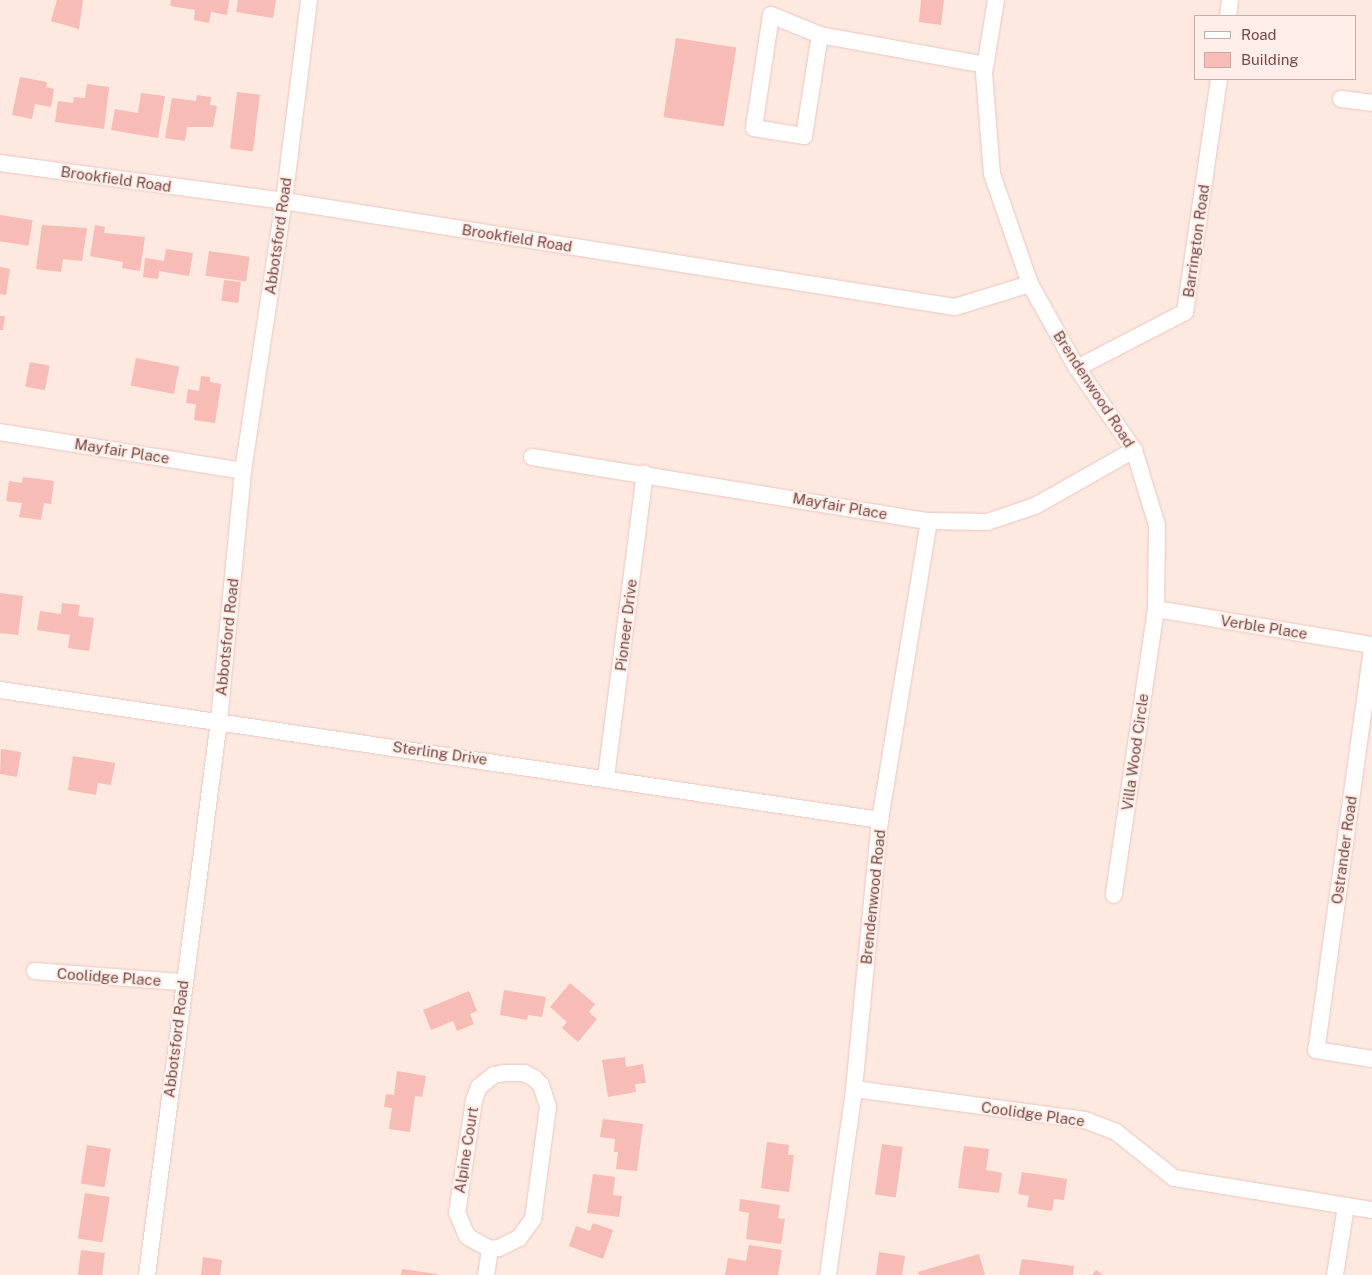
<!DOCTYPE html>
<html>
<head>
<meta charset="utf-8">
<style>
  body { margin:0 }
  #map { position:relative; width:1372px; height:1275px; overflow:hidden; background:#fee9e0; font-family:"Public Sans",sans-serif }
  div>[style] { position:absolute }
  [style*='--x'] { left:calc(var(--x)*1px); top:calc(var(--y)*1px); width:calc(var(--w)*1px); rotate:calc(var(--a)*1deg) }
  .building>* { inset:0; background:#f6bcb5; transform-origin:0 0 }
  .roads { filter:drop-shadow(0 0 1px #e8c7c0) drop-shadow(0 0 1px #e8c7c0) }
  .minor>* { height:16px; margin:-8px; padding:0 8px; transform-origin:8px; border-radius:8px; background:#fff }
  span { translate:-50% -50%; white-space:nowrap; text-align:center; line-height:1.15; -webkit-text-stroke:4.5px #ffefe8; paint-order:stroke }
  .street-label { font-size:15px; color:#774845 }
  .legend { position:absolute; left:1194px; top:15px; width:162px; height:65px; box-sizing:border-box; background:#ffefe8; border:1px solid #c9aca7; margin:0; padding:6px 9px; list-style:none; font-size:15px; color:#774845 }
  .legend li { display:flex; align-items:center; gap:10px; height:25px }
  .legend b { width:25px; border:1px solid #c9aca7 }
</style>
</head>
<body>
<div id="map">
  <div class="building">
    <i style="clip-path:polygon(57px 0,83px 0,79px 29px,51px 21px)"></i>
    <i style="clip-path:polygon(171px 0,229px 0,227px 15px,211px 12px,209px 23px,194px 20px,195px 10px,170px 6px)"></i>
    <i style="clip-path:polygon(238px 0,276px 0,273px 18px,236px 12px)"></i>
    <i style="clip-path:polygon(921px 0,944px 0,941px 25px,919px 22px)"></i>
    <i style="left:676px;top:38px;width:61px;height:80px;rotate:9deg"></i>
    <i style="clip-path:polygon(20px 77px,47px 82px,46px 87px,54px 89px,51px 107px,35px 104px,32px 119px,12px 115px)"></i>
    <i style="clip-path:polygon(87px 84px,109px 87px,104px 129px,55px 122px,58px 101px,73px 103px,74px 97px,85px 98px)"></i>
    <i style="left:237px;top:92px;width:23px;height:57px;rotate:7deg"></i>
    <i style="clip-path:polygon(141px 93px,165px 96px,158px 138px,111px 130px,115px 109px,138px 113px)"></i>
    <i style="clip-path:polygon(197px 95px,211px 97px,210px 105px,217px 106px,213px 127px,187px 127px,185px 141px,165px 138px,172px 98px,196px 101px)"></i>
    <i style="left:0;top:215px;width:33px;height:26px;rotate:9deg"></i>
    <i style="clip-path:polygon(42px 225px,87px 228px,82px 261px,63px 259px,61px 272px,36px 269px)"></i>
    <i style="clip-path:polygon(95px 225px,105px 227px,104px 233px,145px 237px,140px 271px,122px 268px,123px 262px,90px 256px)"></i>
    <i style="clip-path:polygon(166px 249px,193px 253px,189px 276px,159px 271px,158px 279px,143px 277px,145px 258px,164px 261px)"></i>
    <i style="left:209px;top:251px;width:41px;height:25px;rotate:8deg"></i>
    <i style="clip-path:polygon(0 267px,10px 269px,6px 295px,0 294px)"></i>
    <i style="left:224px;top:280px;width:17px;height:21px;rotate:7deg"></i>
    <i style="clip-path:polygon(0 316px,5px 316px,3px 330px,0 330px)"></i>
    <i style="left:136px;top:358px;width:44px;height:28px;rotate:11deg"></i>
    <i style="left:30px;top:362px;width:20px;height:25px;rotate:11deg"></i>
    <i style="clip-path:polygon(201px 376px,210px 377px,210px 382px,221px 384px,215px 423px,194px 420px,196px 404px,186px 403px,188px 389px,199px 391px)"></i>
    <i style="clip-path:polygon(23px 477px,54px 481px,51px 504px,44px 503px,41px 520px,19px 517px,22px 503px,6px 501px,9px 481px,22px 483px)"></i>
    <i style="clip-path:polygon(0 593px,23px 596px,18px 635px,0 633px)"></i>
    <i style="clip-path:polygon(62px 603px,80px 605px,78px 616px,94px 618px,89px 651px,68px 648px,70px 635px,37px 630px,40px 611px,61px 614px)"></i>
    <i style="clip-path:polygon(1px 749px,21px 752px,17px 777px,0 774px)"></i>
    <i style="clip-path:polygon(73px 756px,115px 763px,111px 785px,98px 783px,96px 795px,68px 790px)"></i>
    <i style="clip-path:polygon(570px 983px,595px 1004px,589px 1012px,597px 1019px,578px 1042px,562px 1028px,567px 1022px,550px 1007px)"></i>
    <i style="clip-path:polygon(504px 990px,546px 997px,542px 1017px,528px 1015px,527px 1020px,500px 1015px)"></i>
    <i style="clip-path:polygon(469px 991px,477px 1011px,470px 1014px,474px 1024px,457px 1031px,453px 1021px,431px 1030px,423px 1010px)"></i>
    <i style="clip-path:polygon(625px 1057px,626px 1067px,643px 1064px,646px 1083px,635px 1084px,636px 1092px,608px 1097px,602px 1060px)"></i>
    <i style="clip-path:polygon(397px 1071px,426px 1076px,422px 1097px,415px 1096px,410px 1132px,389px 1129px,392px 1108px,384px 1107px,386px 1094px,394px 1095px)"></i>
    <i style="clip-path:polygon(603px 1119px,643px 1124px,637px 1171px,616px 1169px,618px 1152px,614px 1152px,615px 1139px,600px 1137px)"></i>
    <i style="clip-path:polygon(767px 1142px,789px 1145px,788px 1155px,794px 1155px,789px 1192px,761px 1188px)"></i>
    <i style="left:882px;top:1144px;width:21px;height:51px;rotate:8deg"></i>
    <i style="left:87px;top:1145px;width:24px;height:39px;rotate:9deg"></i>
    <i style="clip-path:polygon(964px 1146px,989px 1149px,986px 1170px,1002px 1173px,999px 1193px,958px 1188px)"></i>
    <i style="clip-path:polygon(1022px 1172px,1067px 1179px,1064px 1200px,1054px 1199px,1052px 1211px,1027px 1207px,1029px 1196px,1018px 1194px)"></i>
    <i style="clip-path:polygon(593px 1174px,615px 1177px,613px 1195px,622px 1196px,619px 1217px,587px 1213px)"></i>
    <i style="left:85px;top:1193px;width:25px;height:46px;rotate:9deg"></i>
    <i style="clip-path:polygon(740px 1199px,780px 1205px,778px 1218px,785px 1219px,781px 1244px,746px 1239px,749px 1213px,739px 1211px)"></i>
    <i style="clip-path:polygon(593px 1223px,613px 1230px,603px 1259px,569px 1246px,576px 1226px,590px 1231px)"></i>
    <i style="clip-path:polygon(749px 1245px,782px 1250px,778px 1275px,725px 1275px,728px 1258px,746px 1261px)"></i>
    <i style="left:81px;top:1250px;width:24px;height:25px;rotate:7deg"></i>
    <i style="clip-path:polygon(879px 1252px,905px 1256px,902px 1275px,876px 1275px)"></i>
    <i style="clip-path:polygon(979px 1254px,985px 1275px,919px 1275px,918px 1272px)"></i>
    <i style="clip-path:polygon(203px 1257px,222px 1260px,220px 1275px,201px 1275px)"></i>
    <i style="clip-path:polygon(1022px 1259px,1074px 1266px,1073px 1275px,1019px 1275px)"></i>
    <i style="clip-path:polygon(402px 1269px,437px 1274px,437px 1275px,401px 1275px)"></i>
    <i style="clip-path:polygon(1096px 1270px,1103px 1275px,1092px 1275px)"></i>
  </div>
  <div class="roads">
    <div class="minor">
      <i style="--x:996;--y:0;--w:74;--a:99.3"></i>
      <i style="--x:984;--y:73;--w:101;--a:85.5"></i>
      <i style="--x:992;--y:174;--w:116;--a:70.9"></i>
      <i style="--x:1030;--y:284;--w:96;--a:60.8"></i>
      <i style="--x:1077;--y:368;--w:100;--a:55.2"></i>
      <i style="--x:1134;--y:450;--w:78;--a:73"></i>
      <i style="--x:1157;--y:525;--w:84;--a:90.7"></i>
      <i style="--x:1156;--y:609;--w:289;--a:98.4"></i>
      <i style="--x:1228;--y:16;--w:16;--a:-83"></i>
      <i style="--x:820;--y:35;--w:53;--a:-157.8"></i>
      <i style="--x:771;--y:15;--w:114;--a:98.6"></i>
      <i style="--x:754;--y:128;--w:51;--a:9.1"></i>
      <i style="--x:804;--y:136;--w:102;--a:-81"></i>
      <i style="--x:820;--y:35;--w:168;--a:10.3"></i>
      <i style="--x:1341;--y:99;--w:31;--a:7"></i>
      <i style="--x:0;--y:163;--w:287;--a:7.6"></i>
      <i style="--x:284;--y:201;--w:679;--a:8.98"></i>
      <i style="--x:955;--y:307;--w:78;--a:-17"></i>
      <i style="--x:1077;--y:368;--w:122;--a:-27.4"></i>
      <i style="--x:1185;--y:312;--w:235;--a:-81.7"></i>
      <i style="--x:0;--y:432;--w:246;--a:9.1"></i>
      <i style="--x:532;--y:457;--w:402;--a:9.2"></i>
      <i style="--x:929;--y:521;--w:58;--a:1"></i>
      <i style="--x:987;--y:522;--w:51;--a:-18.4"></i>
      <i style="--x:1035;--y:506;--w:114;--a:-29.5"></i>
      <i style="--x:1156;--y:609;--w:219;--a:9.5"></i>
      <i style="--x:1372;--y:649;--w:405;--a:97.9"></i>
      <i style="--x:1316;--y:1050;--w:57;--a:9.1"></i>
      <i style="--x:0;--y:690;--w:890;--a:8.4"></i>
      <i style="--x:606;--y:777;--w:306;--a:-82.7"></i>
      <i style="--x:35;--y:971;--w:148;--a:4.3"></i>
      <i style="--x:504;--y:1073;--w:20;--a:0"></i>
      <i style="--x:524;--y:1073;--w:11;--a:27"></i>
      <i style="--x:534;--y:1078;--w:10;--a:45"></i>
      <i style="--x:541;--y:1085;--w:23;--a:72"></i>
      <i style="--x:548;--y:1107;--w:113;--a:97.6"></i>
      <i style="--x:533;--y:1219;--w:24;--a:126"></i>
      <i style="--x:519;--y:1238;--w:22;--a:153"></i>
      <i style="--x:499;--y:1248;--w:9;--a:174"></i>
      <i style="--x:490;--y:1249;--w:26;--a:-151"></i>
      <i style="--x:467;--y:1236;--w:25;--a:-113"></i>
      <i style="--x:457;--y:1213;--w:114;--a:-81.4"></i>
      <i style="--x:474;--y:1100;--w:14;--a:-69"></i>
      <i style="--x:479;--y:1087;--w:19;--a:-39"></i>
      <i style="--x:494;--y:1075;--w:10;--a:-11"></i>
      <i style="--x:854;--y:1089;--w:233;--a:7.6"></i>
      <i style="--x:1085;--y:1120;--w:33;--a:21"></i>
      <i style="--x:1116;--y:1132;--w:74;--a:38.4"></i>
      <i style="--x:1174;--y:1178;--w:201;--a:9.2"></i>
      <i style="--x:147;--y:1275;--w:559;--a:-82.6"></i>
      <i style="--x:219;--y:721;--w:251;--a:-84.5"></i>
      <i style="--x:243;--y:471;--w:273;--a:-81.4"></i>
      <i style="--x:284;--y:201;--w:203;--a:-82.9"></i>
      <i style="--x:486;--y:1275;--w:26;--a:-81"></i>
      <i style="--x:828;--y:1275;--w:188;--a:-82"></i>
      <i style="--x:854;--y:1089;--w:270;--a:-84.5"></i>
      <i style="--x:880;--y:820;--w:303;--a:-80.7"></i>
      <i style="--x:1335;--y:1275;--w:70;--a:-80.9"></i>
    </div>
  </div>
  <div class="street-label">
    <span style="left:116px;top:179px;rotate:8deg">Brookfield Road</span>
    <span style="left:278px;top:236px;rotate:-82deg">Abbotsford Road</span>
    <span style="left:517px;top:238px;rotate:9deg">Brookfield Road</span>
    <span style="left:1196px;top:241px;rotate:-82deg">Barrington Road</span>
    <span style="left:1094px;top:389px;rotate:57deg">Brendenwood Road</span>
    <span style="left:122px;top:451px;rotate:9deg">Mayfair Place</span>
    <span style="left:840px;top:506px;rotate:10deg">Mayfair Place</span>
    <span style="left:626px;top:625px;rotate:-83deg">Pioneer Drive</span>
    <span style="left:1264px;top:627px;rotate:9deg">Verble Place</span>
    <span style="left:227px;top:637px;rotate:-84deg">Abbotsford Road</span>
    <span style="left:1135px;top:752px;rotate:-82deg">Villa Wood Circle</span>
    <span style="left:440px;top:753px;rotate:8deg">Sterling Drive</span>
    <span style="left:1344px;top:850px;rotate:-82deg">Ostrander Road</span>
    <span style="left:873px;top:897px;rotate:-84deg">Brendenwood Road</span>
    <span style="left:109px;top:977px;rotate:4deg">Coolidge Place</span>
    <span style="left:176px;top:1039px;rotate:-83deg">Abbotsford Road</span>
    <span style="left:1033px;top:1114px;rotate:8deg">Coolidge Place</span>
    <span style="left:466px;top:1150px;rotate:-81deg">Alpine Court</span>
  </div>
  <ul class="legend">
  <li><b style="height:6px;background:#fff"></b>Road</li>
  <li><b style="height:14px;background:#f6bcb5"></b>Building</li>
  </ul>
</div>
</body>
</html>
